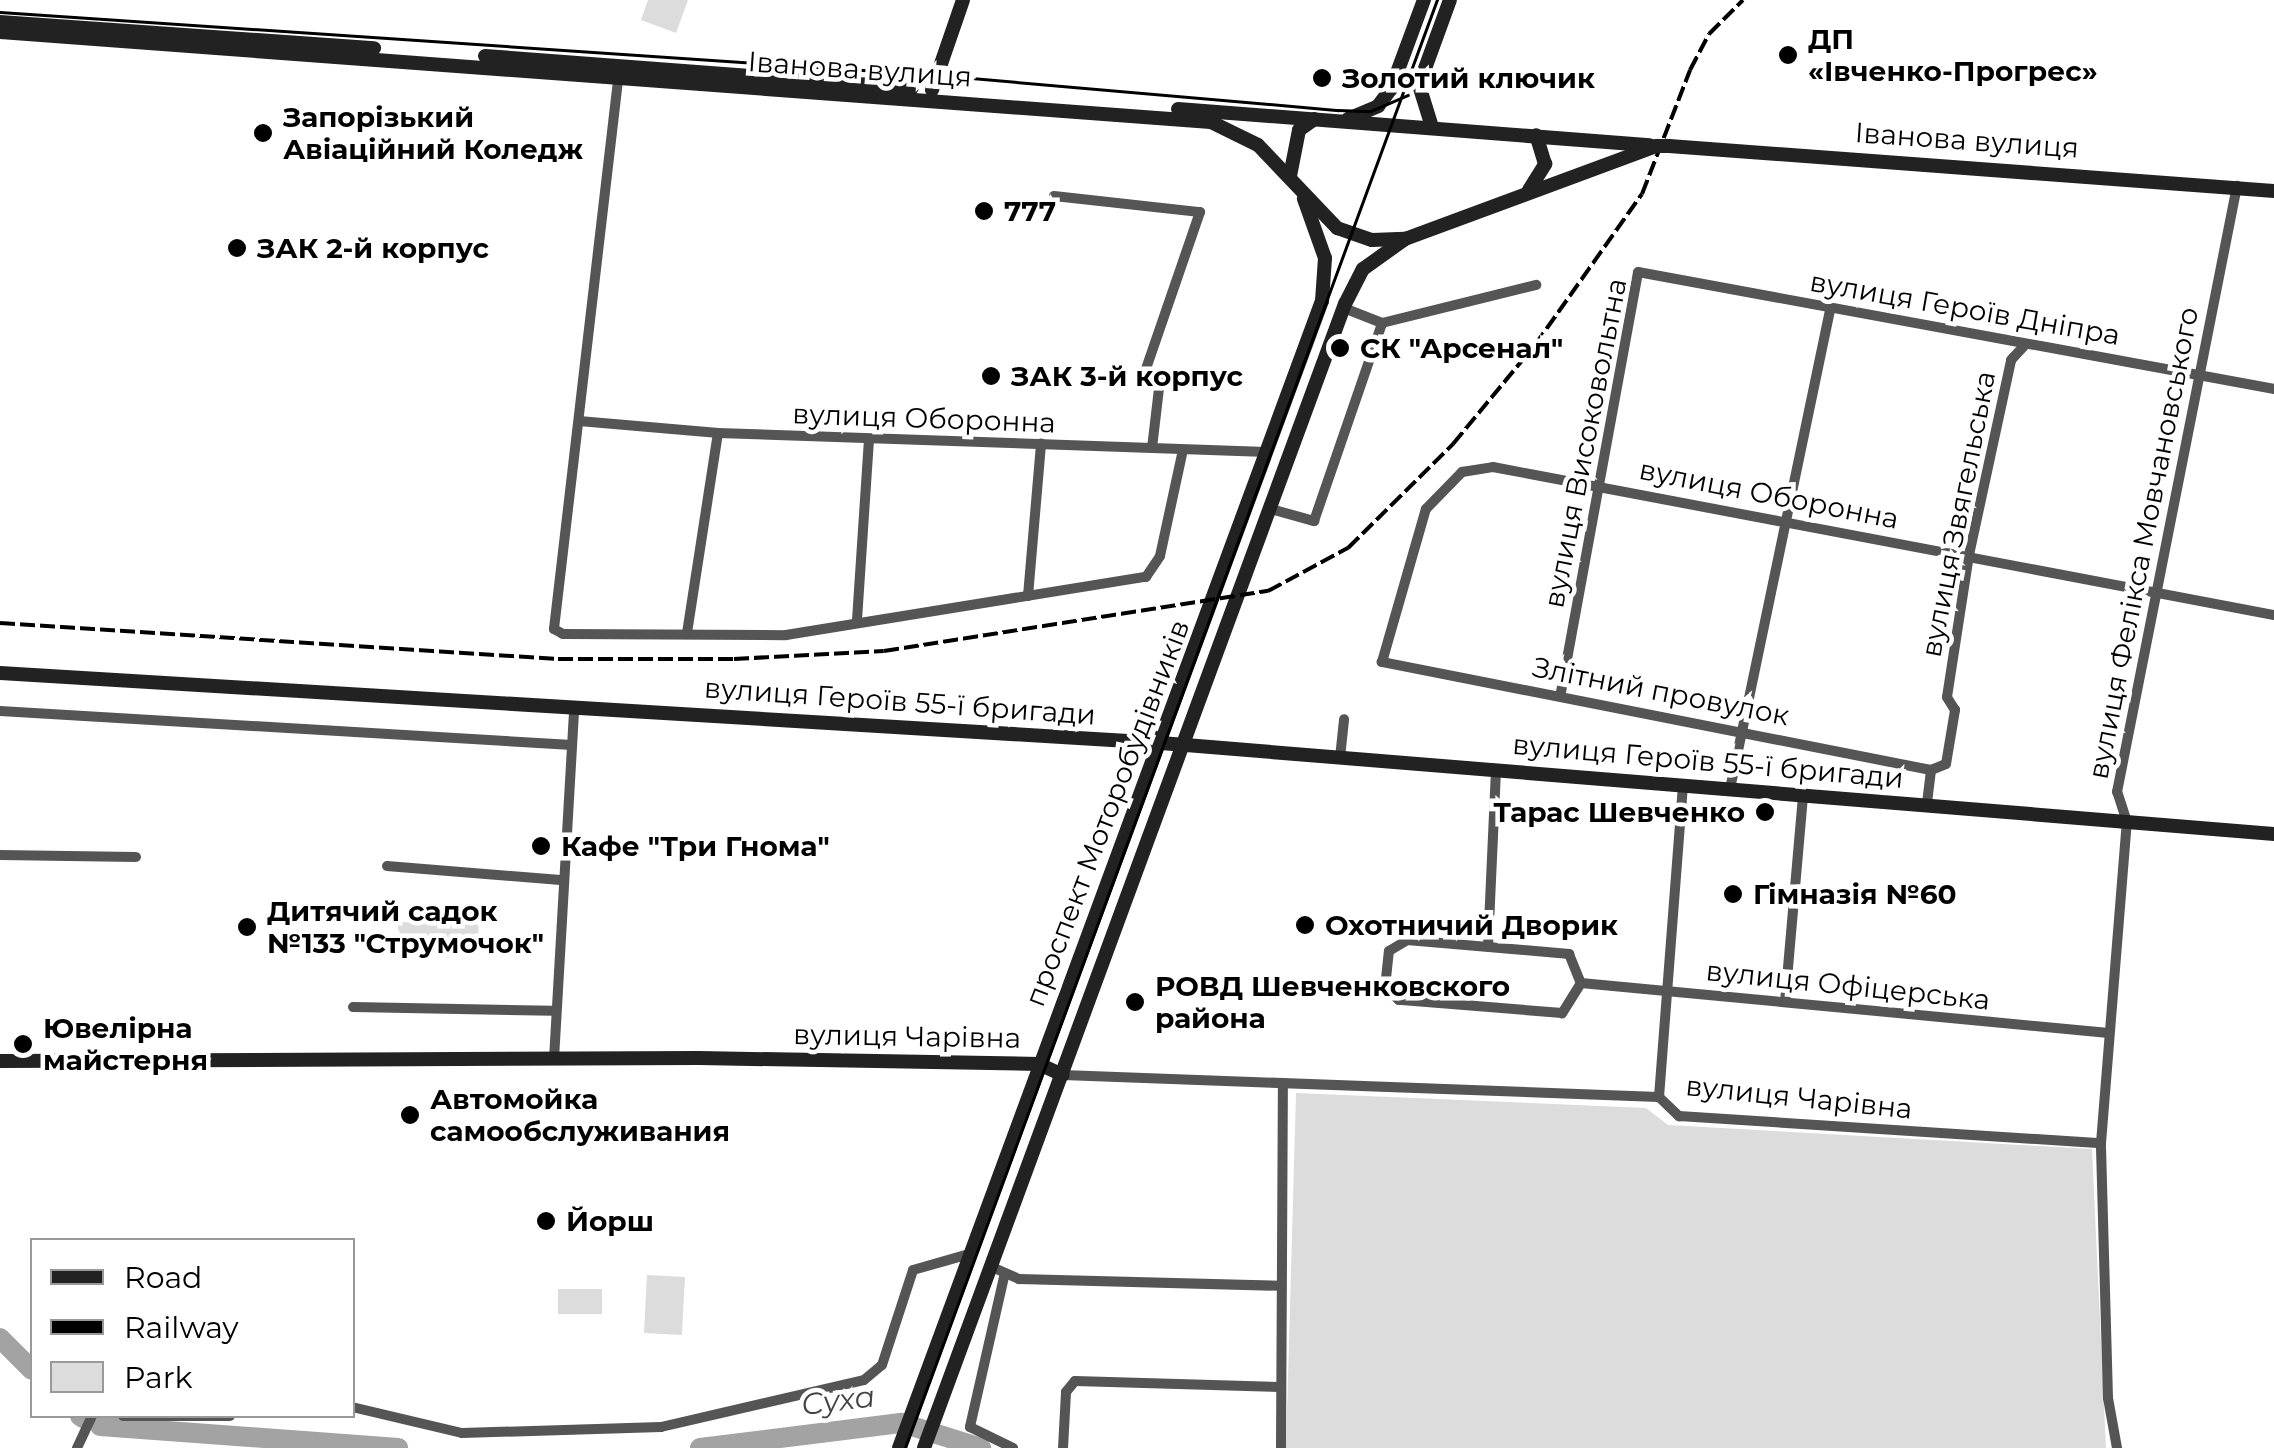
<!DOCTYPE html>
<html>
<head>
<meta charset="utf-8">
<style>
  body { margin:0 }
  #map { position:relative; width:2274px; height:1448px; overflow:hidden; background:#fff; font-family:Montserrat,sans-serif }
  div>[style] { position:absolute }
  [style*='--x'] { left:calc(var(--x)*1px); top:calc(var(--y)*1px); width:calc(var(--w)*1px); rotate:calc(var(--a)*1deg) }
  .green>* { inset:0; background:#dcdcdc; transform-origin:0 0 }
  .river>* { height:20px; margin:-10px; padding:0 10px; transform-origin:10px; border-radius:10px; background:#a3a3a3 }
  .street>* { height:10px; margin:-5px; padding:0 5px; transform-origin:5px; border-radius:5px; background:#555 }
  .secondary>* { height:14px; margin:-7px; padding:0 7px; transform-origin:7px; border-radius:7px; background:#222 }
  .tram>* { height:2.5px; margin:-1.25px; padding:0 1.25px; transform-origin:1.25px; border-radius:1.25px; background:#000 }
  .rail>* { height:4px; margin-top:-2px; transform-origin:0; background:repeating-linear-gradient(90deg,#000 0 15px,transparent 0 20px) }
  .secondary-bridge>* { height:14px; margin:-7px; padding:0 7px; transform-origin:7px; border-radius:7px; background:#222 }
  .dots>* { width:28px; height:28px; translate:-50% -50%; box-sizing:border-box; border:5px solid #fff; border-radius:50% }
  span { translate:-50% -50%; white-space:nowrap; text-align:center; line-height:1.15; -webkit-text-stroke:9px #fff; paint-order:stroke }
  .poi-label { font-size:28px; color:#000; font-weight:700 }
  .left { translate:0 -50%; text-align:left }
  .right { translate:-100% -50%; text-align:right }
  .street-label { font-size:28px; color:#000 }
  .water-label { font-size:30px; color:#444; font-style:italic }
  .legend { position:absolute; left:30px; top:1238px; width:325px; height:180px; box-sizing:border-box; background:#fff; border:2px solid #999; margin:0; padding:12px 18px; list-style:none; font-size:30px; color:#000 }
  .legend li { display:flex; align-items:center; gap:20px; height:50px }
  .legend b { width:50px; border:2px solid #999 }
</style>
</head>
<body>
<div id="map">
  <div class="green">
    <i style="clip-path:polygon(648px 0,688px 0,676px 33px,641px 20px)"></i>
    <i style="clip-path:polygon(449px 906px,479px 906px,478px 950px,398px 949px,398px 922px,448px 923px)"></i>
    <i style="clip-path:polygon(1296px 1093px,1646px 1108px,1668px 1125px,2092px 1149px,2106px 1448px,1286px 1448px)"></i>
    <i style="left:647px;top:1275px;width:38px;height:58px;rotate:3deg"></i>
    <i style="left:558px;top:1289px;width:44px;height:25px"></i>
  </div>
  <div class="river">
    <i style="--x:0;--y:1338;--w:45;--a:45"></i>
    <i style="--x:80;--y:1416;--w:4;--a:34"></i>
    <i style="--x:100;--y:1426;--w:299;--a:4.2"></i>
    <i style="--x:700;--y:1448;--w:204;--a:-7.1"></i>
    <i style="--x:902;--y:1423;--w:83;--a:17.6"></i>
  </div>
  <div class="street">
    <i style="--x:619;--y:72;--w:561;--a:96.66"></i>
    <i style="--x:554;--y:629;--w:10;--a:29"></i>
    <i style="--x:563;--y:634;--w:223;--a:0.3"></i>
    <i style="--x:786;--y:635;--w:365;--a:-9.2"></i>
    <i style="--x:1146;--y:577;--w:25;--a:-56"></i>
    <i style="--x:1160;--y:556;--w:108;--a:-77.8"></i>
    <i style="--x:1054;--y:196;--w:147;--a:6.3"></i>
    <i style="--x:1200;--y:212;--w:166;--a:109"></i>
    <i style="--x:1146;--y:369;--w:18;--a:38"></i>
    <i style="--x:1160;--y:380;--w:68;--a:96.7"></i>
    <i style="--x:1382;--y:323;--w:159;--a:-13.9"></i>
    <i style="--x:579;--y:421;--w:140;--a:4.9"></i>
    <i style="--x:718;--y:433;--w:549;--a:1.98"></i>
    <i style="--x:1271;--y:509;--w:45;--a:15.6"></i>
    <i style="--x:1314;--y:521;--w:209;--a:-71"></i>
    <i style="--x:1382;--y:323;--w:41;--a:-158.5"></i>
    <i style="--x:1028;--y:596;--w:153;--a:-85.1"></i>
    <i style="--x:857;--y:620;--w:181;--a:-86.2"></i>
    <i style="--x:687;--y:633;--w:202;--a:-81.2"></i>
    <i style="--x:1561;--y:692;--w:427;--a:-79.6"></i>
    <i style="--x:1638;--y:272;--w:647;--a:10.42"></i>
    <i style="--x:0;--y:711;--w:573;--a:3.4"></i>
    <i style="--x:1340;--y:758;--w:39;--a:-84"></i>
    <i style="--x:1931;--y:770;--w:560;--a:-168.87"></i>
    <i style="--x:1382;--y:662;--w:159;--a:-74"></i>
    <i style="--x:1426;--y:509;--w:52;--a:-45.8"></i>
    <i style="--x:1462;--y:472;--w:31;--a:-9"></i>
    <i style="--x:1493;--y:467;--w:795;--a:10.73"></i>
    <i style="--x:1730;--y:789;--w:492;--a:-78.2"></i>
    <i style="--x:1927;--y:803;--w:33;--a:-83"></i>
    <i style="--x:1931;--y:770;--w:16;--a:-22"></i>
    <i style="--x:1946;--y:764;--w:55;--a:-80.5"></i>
    <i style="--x:1955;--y:710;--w:15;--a:-122"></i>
    <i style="--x:1947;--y:697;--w:144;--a:-81.2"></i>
    <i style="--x:1969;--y:555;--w:199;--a:-77.8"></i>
    <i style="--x:2011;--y:360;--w:22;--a:-47"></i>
    <i style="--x:0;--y:855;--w:136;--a:0.8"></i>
    <i style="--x:387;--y:866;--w:174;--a:4.6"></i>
    <i style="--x:1488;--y:946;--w:177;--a:-87.4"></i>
    <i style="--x:1581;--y:983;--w:36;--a:122"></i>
    <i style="--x:1562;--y:1013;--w:164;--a:-175.4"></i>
    <i style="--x:1399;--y:1000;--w:18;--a:-139"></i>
    <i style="--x:1385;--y:988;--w:37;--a:-84"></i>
    <i style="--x:1389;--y:951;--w:21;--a:-31"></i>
    <i style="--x:1407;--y:940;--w:163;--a:4.9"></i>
    <i style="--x:1569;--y:954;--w:31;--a:68"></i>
    <i style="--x:1581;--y:983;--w:530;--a:5.41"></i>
    <i style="--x:1785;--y:1002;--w:208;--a:-85"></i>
    <i style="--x:353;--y:1007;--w:200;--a:1.1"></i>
    <i style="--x:554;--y:1059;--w:353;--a:-86.7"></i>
    <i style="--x:1063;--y:1075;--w:596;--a:2.11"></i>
    <i style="--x:1659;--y:1097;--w:28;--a:44"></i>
    <i style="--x:1679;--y:1116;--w:423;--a:3.7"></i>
    <i style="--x:1659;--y:1097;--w:312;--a:-85.6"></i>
    <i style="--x:992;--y:1267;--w:30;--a:24"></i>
    <i style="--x:1019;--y:1279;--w:261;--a:1.5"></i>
    <i style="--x:1004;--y:1277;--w:154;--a:102.8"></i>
    <i style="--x:970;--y:1427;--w:48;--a:26"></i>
    <i style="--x:352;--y:1407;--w:113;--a:13.3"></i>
    <i style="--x:462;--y:1433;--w:199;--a:-1.7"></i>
    <i style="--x:661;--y:1427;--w:208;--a:-13"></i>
    <i style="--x:864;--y:1380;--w:23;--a:-40"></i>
    <i style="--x:882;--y:1365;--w:100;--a:-71.9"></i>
    <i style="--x:913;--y:1270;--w:58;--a:-15.9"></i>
    <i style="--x:123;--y:1416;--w:107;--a:0"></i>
    <i style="--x:77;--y:1448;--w:35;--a:-65"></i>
    <i style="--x:1063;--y:1448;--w:56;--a:-86.9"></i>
    <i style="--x:1066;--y:1392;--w:14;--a:-51"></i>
    <i style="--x:1075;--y:1381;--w:205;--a:1.7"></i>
    <i style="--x:1281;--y:1448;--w:364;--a:-89.7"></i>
    <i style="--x:2117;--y:1448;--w:51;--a:-100.2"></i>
    <i style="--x:2108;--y:1398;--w:255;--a:-91.6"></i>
    <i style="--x:2101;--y:1143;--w:322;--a:-85.4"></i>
    <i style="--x:2127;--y:822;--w:32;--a:-108"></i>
    <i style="--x:2117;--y:792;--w:618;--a:-78.8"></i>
  </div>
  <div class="secondary">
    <i style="--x:0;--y:22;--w:375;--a:4"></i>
    <i style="--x:0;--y:32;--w:1214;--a:4.25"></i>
    <i style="--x:1211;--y:122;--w:52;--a:26.1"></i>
    <i style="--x:1258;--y:145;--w:115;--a:46.4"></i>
    <i style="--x:1337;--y:228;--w:37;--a:19"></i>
    <i style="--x:1372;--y:240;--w:33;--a:-2"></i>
    <i style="--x:1405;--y:239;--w:268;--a:-20.3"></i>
    <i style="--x:485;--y:56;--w:428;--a:4.3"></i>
    <i style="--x:932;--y:90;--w:95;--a:-71"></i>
    <i style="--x:1178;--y:109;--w:473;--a:4.4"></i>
    <i style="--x:1348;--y:119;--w:33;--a:-23"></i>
    <i style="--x:1378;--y:106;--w:21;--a:-53"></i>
    <i style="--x:1391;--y:89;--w:95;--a:-69.7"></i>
    <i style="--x:1432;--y:127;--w:44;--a:-107.2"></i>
    <i style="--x:1419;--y:85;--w:90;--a:-70"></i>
    <i style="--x:1669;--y:146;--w:607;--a:4.25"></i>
    <i style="--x:1290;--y:176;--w:47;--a:-78.9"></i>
    <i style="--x:1299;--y:130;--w:19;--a:-35"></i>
    <i style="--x:1529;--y:190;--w:31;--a:-58"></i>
    <i style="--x:1545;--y:164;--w:30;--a:-107"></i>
    <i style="--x:0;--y:673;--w:1163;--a:3.45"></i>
    <i style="--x:1161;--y:743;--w:1117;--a:4.67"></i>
    <i style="--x:0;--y:1061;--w:699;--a:-0.25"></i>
    <i style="--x:699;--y:1058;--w:340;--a:1"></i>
    <i style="--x:1039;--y:1064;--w:26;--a:25"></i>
    <i style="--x:899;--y:1448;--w:1223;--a:-69.76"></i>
    <i style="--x:1322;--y:301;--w:43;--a:-86"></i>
    <i style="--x:1325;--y:258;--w:63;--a:-109.6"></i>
    <i style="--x:924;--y:1448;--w:1219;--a:-69.8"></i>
    <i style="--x:1345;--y:304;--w:39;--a:-63"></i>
    <i style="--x:1363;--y:269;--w:52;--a:-35.5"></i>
  </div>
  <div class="tram">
    <i style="--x:0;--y:12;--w:939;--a:3.85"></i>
    <i style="--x:937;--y:75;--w:403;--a:5"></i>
    <i style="--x:1338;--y:110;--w:33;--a:2"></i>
    <i style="--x:1371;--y:111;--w:40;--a:-23.4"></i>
    <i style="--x:905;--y:1448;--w:1543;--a:-69.83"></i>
  </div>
  <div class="rail">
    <i style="--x:0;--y:623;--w:559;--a:3.69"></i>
    <i style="--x:558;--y:659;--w:176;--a:0"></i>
    <i style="--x:734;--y:659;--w:150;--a:-3.1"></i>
    <i style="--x:884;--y:651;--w:389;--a:-8.9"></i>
    <i style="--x:1268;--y:591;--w:91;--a:-28.3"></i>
    <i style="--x:1348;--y:548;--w:148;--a:-44.7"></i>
    <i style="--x:1453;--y:444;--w:129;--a:-50.4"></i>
    <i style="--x:1535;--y:345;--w:185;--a:-54.7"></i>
    <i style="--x:1642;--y:194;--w:133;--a:-68.8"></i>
    <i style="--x:1690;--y:70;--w:41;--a:-62.2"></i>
    <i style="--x:1709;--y:34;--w:48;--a:-45"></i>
  </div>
  <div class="secondary-bridge">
    <i style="--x:1656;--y:146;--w:13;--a:0"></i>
  </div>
  <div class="dots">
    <i style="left:1788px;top:55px;background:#000"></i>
    <i style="left:1322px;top:78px;background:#000"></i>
    <i style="left:263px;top:133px;background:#000"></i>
    <i style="left:984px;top:211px;background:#000"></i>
    <i style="left:237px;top:248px;background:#000"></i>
    <i style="left:1340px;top:348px;background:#000"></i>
    <i style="left:991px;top:376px;background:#000"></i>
    <i style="left:1765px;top:812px;background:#000"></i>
    <i style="left:541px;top:846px;background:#000"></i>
    <i style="left:1733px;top:894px;background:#000"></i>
    <i style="left:1305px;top:925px;background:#000"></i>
    <i style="left:247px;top:927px;background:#000"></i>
    <i style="left:1135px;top:1002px;background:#000"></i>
    <i style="left:23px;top:1044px;background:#000"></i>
    <i style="left:410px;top:1115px;background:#000"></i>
    <i style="left:546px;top:1221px;background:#000"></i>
  </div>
  <div class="poi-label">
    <span class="left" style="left:1808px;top:55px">ДП<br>«Івченко-Прогрес»</span>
    <span class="left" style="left:1342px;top:78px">Золотий ключик</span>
    <span class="left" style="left:283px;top:133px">Запорізький<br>Авіаційний Коледж</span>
    <span class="left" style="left:1004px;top:211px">777</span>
    <span class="left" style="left:257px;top:248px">ЗАК 2-й корпус</span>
    <span class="left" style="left:1360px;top:348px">СК "Арсенал"</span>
    <span class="left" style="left:1011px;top:376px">ЗАК 3-й корпус</span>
    <span class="right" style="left:1745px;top:812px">Тарас Шевченко</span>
    <span class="left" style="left:561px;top:846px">Кафе "Три Гнома"</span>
    <span class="left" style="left:1753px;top:894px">Гімназія №60</span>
    <span class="left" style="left:267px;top:927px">Дитячий садок<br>№133 "Струмочок"</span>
    <span class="left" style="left:1325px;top:925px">Охотничий Дворик</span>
    <span class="left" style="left:1155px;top:1002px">РОВД Шевченковского<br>района</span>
    <span class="left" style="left:43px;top:1044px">Ювелірна<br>майстерня</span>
    <span class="left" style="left:430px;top:1115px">Автомойка<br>самообслуживания</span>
    <span class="left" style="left:566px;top:1221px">Йорш</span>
  </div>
  <div class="street-label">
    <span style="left:860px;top:69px;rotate:4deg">Іванова вулиця</span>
    <span style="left:1967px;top:140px;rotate:4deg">Іванова вулиця</span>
    <span style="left:1965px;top:308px;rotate:10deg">вулиця Героїв Дніпра</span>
    <span style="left:924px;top:418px;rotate:2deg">вулиця Оборонна</span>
    <span style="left:1585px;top:443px;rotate:-79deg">вулиця Високовольтна</span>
    <span style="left:1769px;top:494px;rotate:11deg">вулиця Оборонна</span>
    <span style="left:1958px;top:514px;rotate:-79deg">вулиця Звягельська</span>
    <span style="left:2143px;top:543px;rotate:-79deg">вулиця Фелікса Мовчановського</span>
    <span style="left:1661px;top:691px;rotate:11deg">Злітний провулок</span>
    <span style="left:900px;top:701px;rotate:4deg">вулиця Героїв 55-ї бригади</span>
    <span style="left:1708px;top:761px;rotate:5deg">вулиця Героїв 55-ї бригади</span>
    <span style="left:1107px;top:813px;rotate:-69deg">проспект Моторобудівників</span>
    <span style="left:1848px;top:985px;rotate:6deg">вулиця Офіцерська</span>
    <span style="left:907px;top:1036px;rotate:1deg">вулиця Чарівна</span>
    <span style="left:1799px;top:1097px;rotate:6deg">вулиця Чарівна</span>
  </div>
  <div class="water-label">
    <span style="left:838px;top:1401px;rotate:-7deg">Суха</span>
  </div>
  <ul class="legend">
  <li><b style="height:12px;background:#222"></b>Road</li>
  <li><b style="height:12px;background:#000"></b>Railway</li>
  <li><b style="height:28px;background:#dcdcdc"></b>Park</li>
  </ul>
</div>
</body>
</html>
